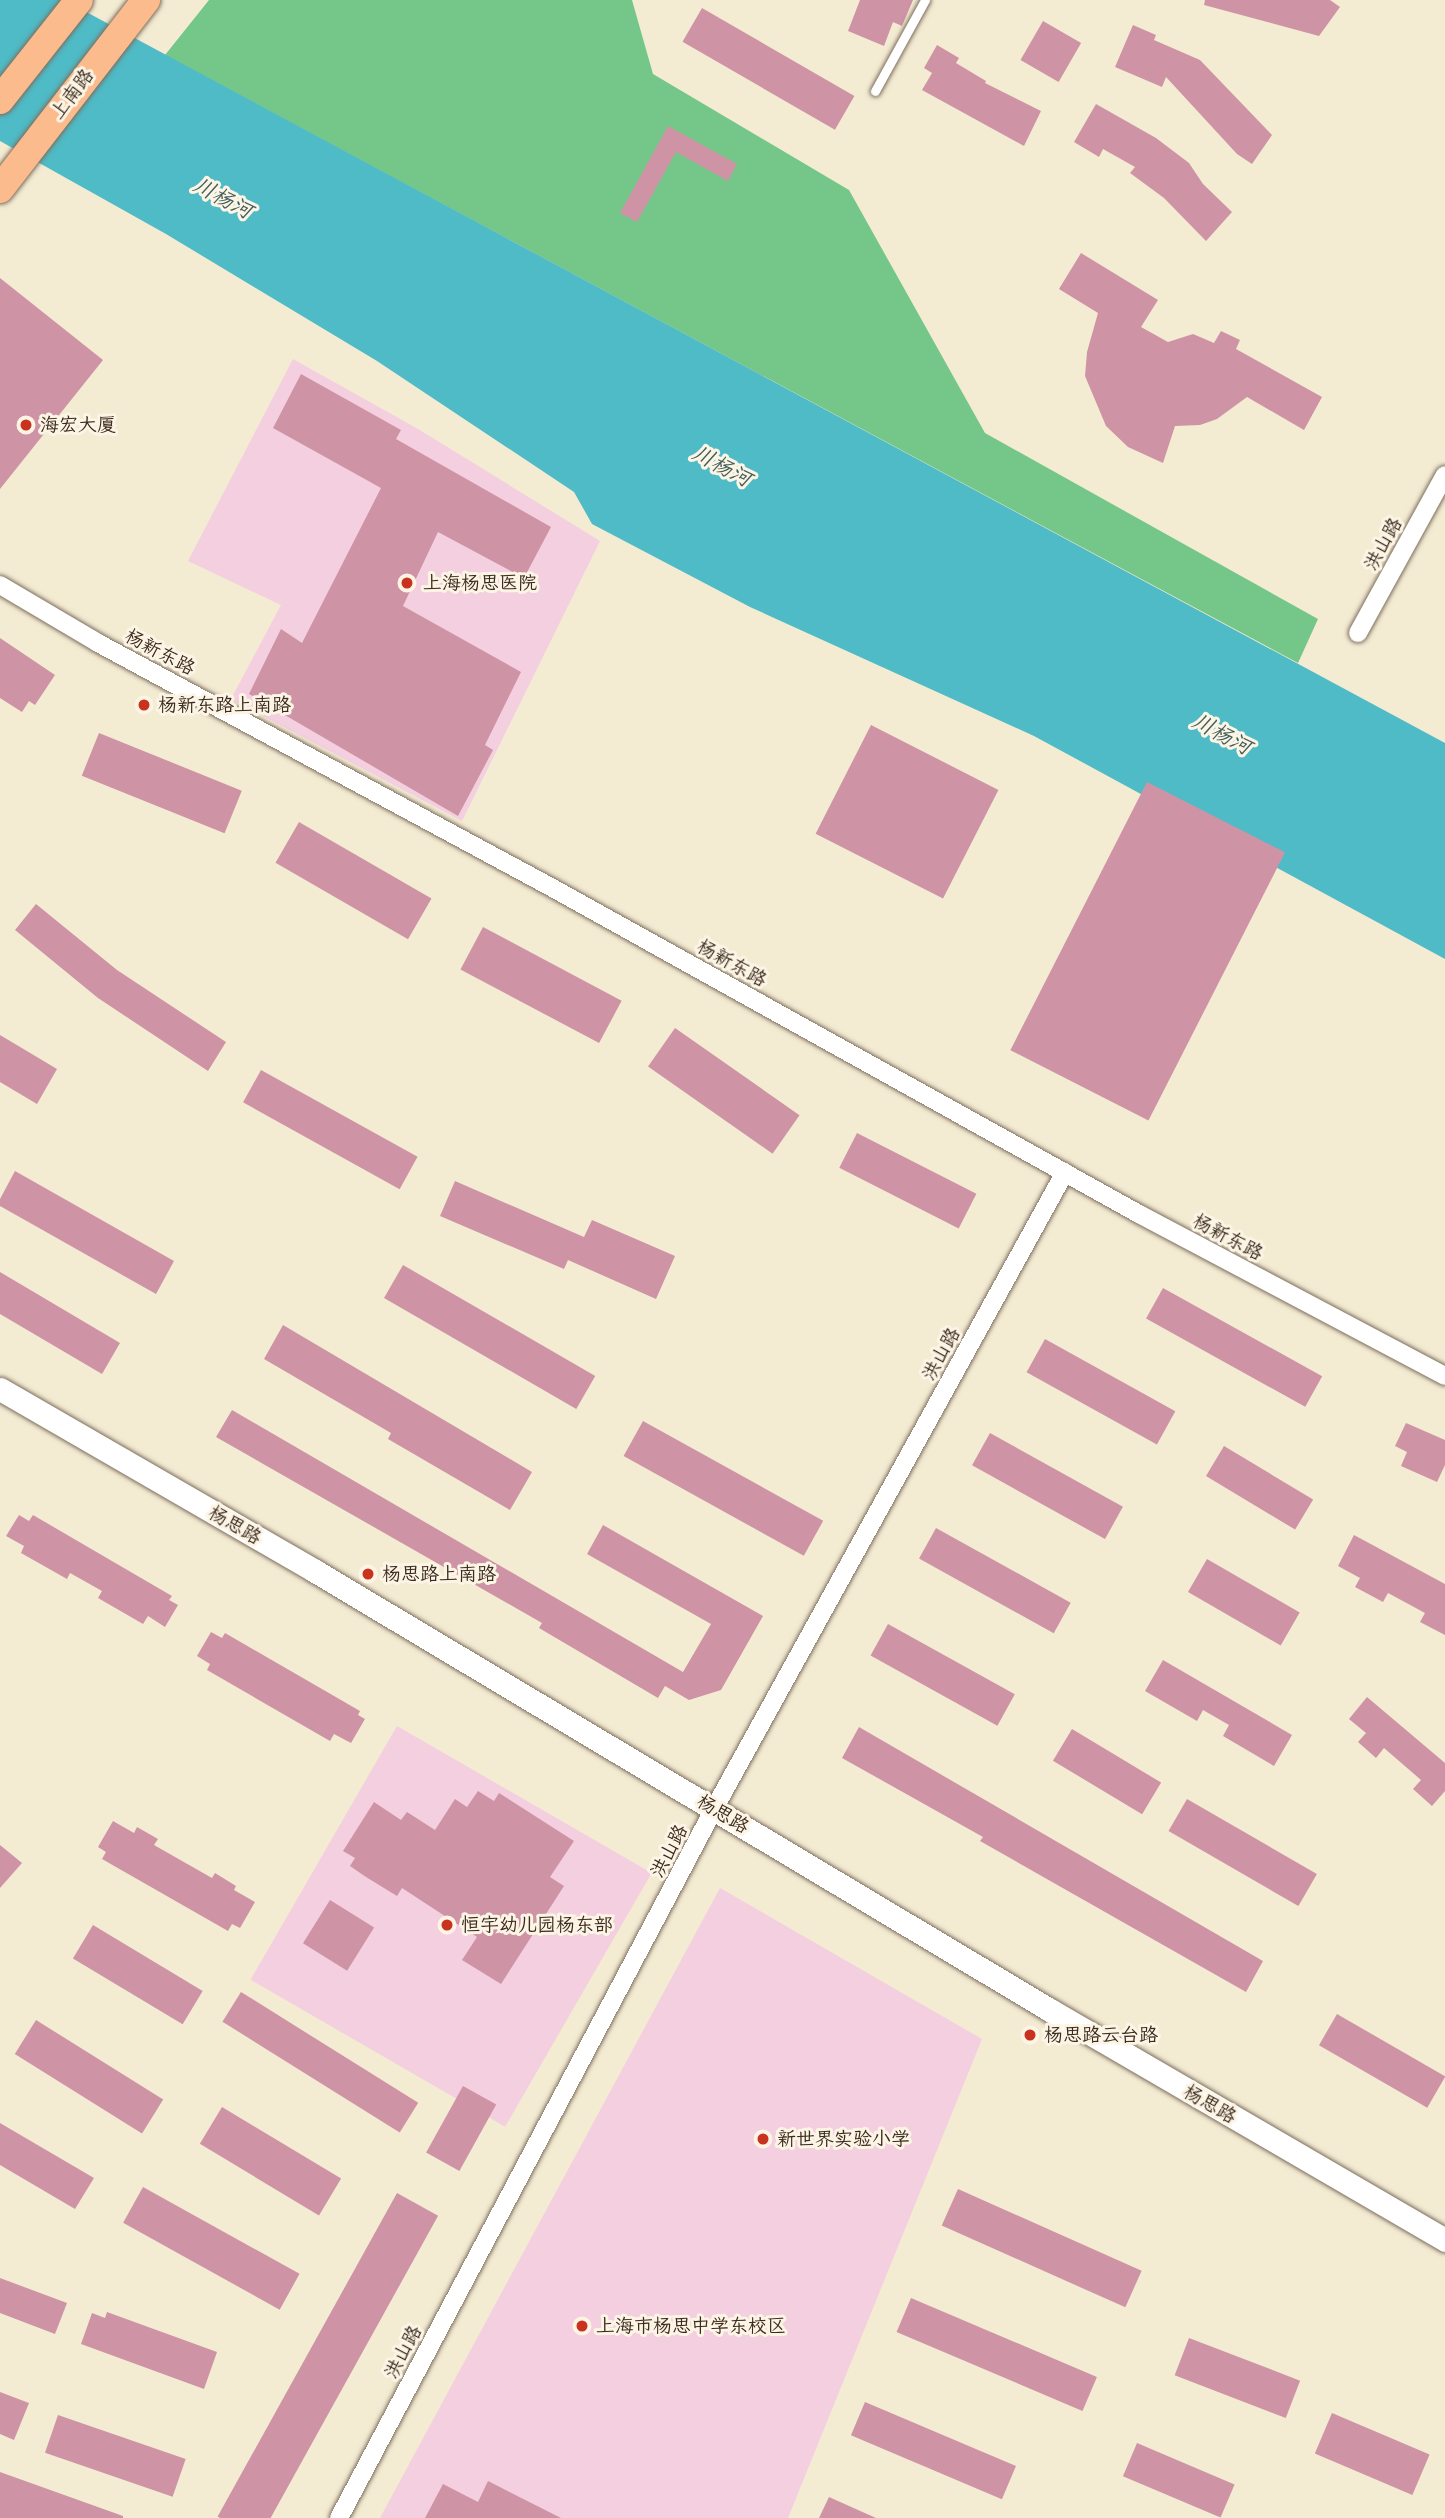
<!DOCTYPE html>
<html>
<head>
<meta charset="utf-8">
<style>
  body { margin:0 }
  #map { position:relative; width:1445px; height:2518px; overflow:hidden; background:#f4ebd3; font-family:"Patrick Hand","LXGW WenKai TC",sans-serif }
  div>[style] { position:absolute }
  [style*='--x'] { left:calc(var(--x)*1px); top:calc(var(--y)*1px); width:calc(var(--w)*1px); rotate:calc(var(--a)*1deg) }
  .built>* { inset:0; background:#f3cfdf; transform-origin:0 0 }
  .green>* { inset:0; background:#75c789 }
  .water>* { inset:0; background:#4ebbc7 }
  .building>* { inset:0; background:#ce94a5; transform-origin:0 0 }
  .roads { filter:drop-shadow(0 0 2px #7c6e5d) drop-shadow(0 0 2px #7c6e5d) }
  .service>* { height:9px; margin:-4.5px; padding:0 4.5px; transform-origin:4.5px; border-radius:4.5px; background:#fff }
  .minor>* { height:18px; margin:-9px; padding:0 9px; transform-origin:9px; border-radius:9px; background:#fff }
  .tertiary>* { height:23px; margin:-11.5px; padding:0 11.5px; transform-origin:11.5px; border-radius:11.5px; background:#fff }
  .primary>* { height:28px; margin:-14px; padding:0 14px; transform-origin:14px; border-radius:14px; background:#fbbb8d }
  .dots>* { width:19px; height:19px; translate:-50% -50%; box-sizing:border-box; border:4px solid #fcf5e5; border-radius:50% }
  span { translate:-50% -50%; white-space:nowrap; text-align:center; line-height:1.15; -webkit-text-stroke:6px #fcf5e5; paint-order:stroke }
  .street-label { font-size:19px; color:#3b2a1e }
  .poi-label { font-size:19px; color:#3b2a1e }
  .left { translate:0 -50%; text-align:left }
  .water-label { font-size:21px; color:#425d59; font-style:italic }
</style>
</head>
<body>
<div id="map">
  <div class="built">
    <i style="clip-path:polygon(293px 359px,418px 429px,600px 541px,462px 821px,231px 699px,281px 605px,188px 561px)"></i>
    <i style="left:397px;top:1726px;width:294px;height:293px;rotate:30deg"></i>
    <i style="clip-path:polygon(720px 1888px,982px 2039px,788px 2518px,380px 2518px)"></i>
  </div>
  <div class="green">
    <i style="clip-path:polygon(209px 0,632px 0,653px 74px,849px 190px,985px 433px,1318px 619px,1298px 663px,165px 55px)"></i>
  </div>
  <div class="water">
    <i style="clip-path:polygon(0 0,64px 0,1445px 743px,1445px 959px,1034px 736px,750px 607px,592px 524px,574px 492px,377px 361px,166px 234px,0 141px)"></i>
  </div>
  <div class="building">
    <i style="clip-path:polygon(860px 0,913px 0,902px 26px,893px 22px,884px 46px,848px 31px)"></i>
    <i style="clip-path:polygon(1205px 0,1330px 0,1340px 7px,1319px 36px,1204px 5px)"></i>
    <i style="left:702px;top:8px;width:176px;height:39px;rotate:30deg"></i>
    <i style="left:1043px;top:21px;width:44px;height:45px;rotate:30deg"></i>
    <i style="clip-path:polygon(1133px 25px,1156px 35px,1154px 40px,1200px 60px,1272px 135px,1252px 164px,1237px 154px,1166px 77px,1162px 87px,1115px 67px)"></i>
    <i style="clip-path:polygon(937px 45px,959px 58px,956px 63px,986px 81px,985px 83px,1041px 111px,1024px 146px,922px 90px,932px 73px,924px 68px)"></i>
    <i style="clip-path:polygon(1096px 104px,1156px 138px,1189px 163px,1203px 184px,1232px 212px,1206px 241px,1164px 198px,1130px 173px,1135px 167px,1103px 149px,1099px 157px,1074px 142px)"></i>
    <i style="clip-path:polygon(668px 126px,737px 164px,728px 181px,676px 152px,637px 222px,620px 213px)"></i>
    <i style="clip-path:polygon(1081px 253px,1158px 300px,1141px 327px,1168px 342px,1193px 334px,1214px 343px,1221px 331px,1240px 340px,1236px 349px,1322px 397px,1304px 430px,1247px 397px,1217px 419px,1200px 425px,1175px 426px,1163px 463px,1128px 447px,1106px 426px,1085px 376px,1087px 352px,1098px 313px,1059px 289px)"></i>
    <i style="clip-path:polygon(0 278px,103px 360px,0 489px)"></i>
    <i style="clip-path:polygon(301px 374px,401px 430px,396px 439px,551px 527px,524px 578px,438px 532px,403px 606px,521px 672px,485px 745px,493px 750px,458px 816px,249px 694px,281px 629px,302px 643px,381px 488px,273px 428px)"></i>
    <i style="clip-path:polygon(0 638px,55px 675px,35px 705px,29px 701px,22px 712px,0 698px)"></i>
    <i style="left:871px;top:725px;width:143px;height:122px;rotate:27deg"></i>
    <i style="left:99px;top:733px;width:154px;height:46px;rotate:22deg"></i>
    <i style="left:1147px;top:782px;width:155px;height:301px;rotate:27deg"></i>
    <i style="left:299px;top:822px;width:153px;height:47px;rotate:30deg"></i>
    <i style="clip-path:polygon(36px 904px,117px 970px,226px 1042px,208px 1071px,98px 998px,15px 930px)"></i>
    <i style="left:483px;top:927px;width:157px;height:48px;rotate:28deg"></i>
    <i style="left:675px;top:1028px;width:152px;height:47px;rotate:35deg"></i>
    <i style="clip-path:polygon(0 1035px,57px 1069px,37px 1104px,0 1082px)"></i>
    <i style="left:261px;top:1070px;width:179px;height:37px;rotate:29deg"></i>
    <i style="left:857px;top:1133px;width:134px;height:39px;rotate:27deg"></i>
    <i style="clip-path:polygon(15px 1171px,174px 1261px,156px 1294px,0 1206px,0 1199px)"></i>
    <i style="clip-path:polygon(455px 1181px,584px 1237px,592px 1220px,675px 1256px,656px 1299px,568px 1260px,564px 1269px,440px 1216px)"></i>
    <i style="left:403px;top:1265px;width:222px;height:38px;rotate:30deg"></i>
    <i style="clip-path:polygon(0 1272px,120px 1343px,102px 1374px,0 1314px)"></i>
    <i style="left:1163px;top:1288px;width:182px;height:35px;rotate:29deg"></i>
    <i style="clip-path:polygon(283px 1325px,532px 1472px,510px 1510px,388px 1439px,391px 1433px,264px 1359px)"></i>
    <i style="left:1045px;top:1339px;width:149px;height:38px;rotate:29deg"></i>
    <i style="clip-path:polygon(232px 1410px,683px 1672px,711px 1624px,587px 1554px,603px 1525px,763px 1616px,721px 1690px,689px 1700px,665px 1686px,658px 1698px,539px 1628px,542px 1623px,216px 1437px)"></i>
    <i style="left:643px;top:1421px;width:206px;height:40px;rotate:29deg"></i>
    <i style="clip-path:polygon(1406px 1423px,1445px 1440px,1445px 1465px,1437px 1482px,1401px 1466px,1407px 1452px,1395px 1446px)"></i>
    <i style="left:990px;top:1433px;width:152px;height:37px;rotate:29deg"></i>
    <i style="left:1224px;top:1446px;width:104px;height:35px;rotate:31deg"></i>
    <i style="clip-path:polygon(19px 1515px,29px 1521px,33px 1515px,172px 1596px,169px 1600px,178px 1605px,165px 1627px,148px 1616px,143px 1624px,98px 1598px,102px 1591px,70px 1573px,67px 1579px,21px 1553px,24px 1546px,6px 1536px)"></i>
    <i style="left:936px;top:1528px;width:154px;height:35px;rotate:29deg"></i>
    <i style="clip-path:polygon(1354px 1535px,1445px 1584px,1445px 1635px,1420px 1622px,1425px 1613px,1388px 1593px,1383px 1602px,1355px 1587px,1360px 1578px,1338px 1566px)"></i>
    <i style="left:1207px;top:1559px;width:107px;height:38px;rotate:30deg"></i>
    <i style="left:888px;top:1624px;width:145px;height:36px;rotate:29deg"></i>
    <i style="clip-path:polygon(211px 1632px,222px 1638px,225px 1633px,360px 1711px,358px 1715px,365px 1719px,351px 1743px,334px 1734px,330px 1741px,207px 1670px,210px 1664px,197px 1656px)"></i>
    <i style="clip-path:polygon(1163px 1660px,1292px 1735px,1274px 1766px,1223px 1736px,1229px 1725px,1203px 1710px,1197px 1721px,1145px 1691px)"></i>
    <i style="clip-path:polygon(1367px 1697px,1445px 1763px,1445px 1791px,1432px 1806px,1413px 1789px,1421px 1780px,1384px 1748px,1376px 1758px,1358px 1742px,1366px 1733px,1349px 1719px)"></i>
    <i style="clip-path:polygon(859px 1727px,1263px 1961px,1246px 1992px,980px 1841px,983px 1837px,842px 1758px)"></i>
    <i style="left:1072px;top:1729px;width:104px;height:37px;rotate:31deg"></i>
    <i style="clip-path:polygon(478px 1791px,494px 1801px,499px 1793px,574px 1841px,550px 1877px,564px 1886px,501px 1984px,462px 1960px,477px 1937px,402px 1888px,397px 1896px,366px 1877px,350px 1866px,355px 1858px,343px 1851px,374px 1802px,401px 1820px,407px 1812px,435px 1830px,455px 1799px,467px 1807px)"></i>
    <i style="left:1187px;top:1799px;width:150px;height:37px;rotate:30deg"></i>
    <i style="clip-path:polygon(113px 1821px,134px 1833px,137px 1827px,158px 1839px,154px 1845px,212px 1878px,215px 1873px,236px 1886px,234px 1890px,255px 1902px,240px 1928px,232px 1924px,228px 1931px,102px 1859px,106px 1852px,98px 1847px)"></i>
    <i style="clip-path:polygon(0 1845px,22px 1863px,0 1888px)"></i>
    <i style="left:330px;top:1900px;width:52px;height:51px;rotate:32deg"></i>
    <i style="left:93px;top:1925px;width:128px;height:39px;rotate:31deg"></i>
    <i style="left:241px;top:1992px;width:209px;height:35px;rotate:32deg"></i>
    <i style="left:1337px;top:2014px;width:125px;height:36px;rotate:30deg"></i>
    <i style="left:36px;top:2020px;width:150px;height:40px;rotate:32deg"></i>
    <i style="left:463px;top:2086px;width:38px;height:76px;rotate:29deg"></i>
    <i style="left:222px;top:2107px;width:139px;height:43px;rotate:31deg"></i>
    <i style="clip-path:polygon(0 2123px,94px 2178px,75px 2209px,0 2165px)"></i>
    <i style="left:143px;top:2187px;width:179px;height:41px;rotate:29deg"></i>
    <i style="left:958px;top:2189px;width:201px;height:40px;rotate:24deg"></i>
    <i style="left:397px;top:2193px;width:47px;height:370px;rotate:29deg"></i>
    <i style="clip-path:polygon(0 2278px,67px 2303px,55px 2334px,0 2313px)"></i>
    <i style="left:911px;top:2298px;width:202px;height:37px;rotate:23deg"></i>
    <i style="clip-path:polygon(107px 2312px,217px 2352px,204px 2389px,81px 2344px,92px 2313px,105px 2318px)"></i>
    <i style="left:1189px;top:2338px;width:119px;height:40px;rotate:21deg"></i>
    <i style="clip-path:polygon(0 2392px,29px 2403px,14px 2440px,0 2434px)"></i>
    <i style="left:865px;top:2402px;width:164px;height:36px;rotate:23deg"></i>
    <i style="left:1332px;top:2413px;width:106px;height:44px;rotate:23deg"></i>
    <i style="left:58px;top:2415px;width:135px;height:40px;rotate:19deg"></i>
    <i style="left:1137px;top:2443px;width:106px;height:36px;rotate:23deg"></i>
    <i style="clip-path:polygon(0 2472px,123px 2516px,123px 2518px,0 2518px)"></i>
    <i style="clip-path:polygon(488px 2481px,561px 2518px,425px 2518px,443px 2484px,478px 2502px)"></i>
    <i style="clip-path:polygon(829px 2497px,876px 2518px,819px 2518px)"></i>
  </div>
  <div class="roads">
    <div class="service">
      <i style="--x:875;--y:91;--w:104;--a:-61.2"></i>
    </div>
    <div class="minor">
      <i style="--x:0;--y:585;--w:114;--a:30.6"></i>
      <i style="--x:98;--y:643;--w:512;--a:28.32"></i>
      <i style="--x:549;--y:886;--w:675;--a:29.07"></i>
      <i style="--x:1139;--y:1214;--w:346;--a:27.9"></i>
      <i style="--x:1358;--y:633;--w:180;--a:-61.2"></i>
      <i style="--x:339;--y:2518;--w:802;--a:-62.13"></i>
      <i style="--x:714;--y:1809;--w:727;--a:-61.14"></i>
    </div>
    <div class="tertiary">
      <i style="--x:0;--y:1389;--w:364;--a:30"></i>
      <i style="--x:315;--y:1571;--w:856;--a:30.85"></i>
      <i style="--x:1050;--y:2010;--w:457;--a:30.2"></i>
    </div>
    <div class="primary">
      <i style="--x:0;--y:100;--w:127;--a:-51.7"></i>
      <i style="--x:0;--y:189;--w:239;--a:-52.3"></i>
    </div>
  </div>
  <div class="dots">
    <i style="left:26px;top:425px;background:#c8321e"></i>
    <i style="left:407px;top:583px;background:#c8321e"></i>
    <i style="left:144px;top:705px;background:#c8321e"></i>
    <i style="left:368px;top:1574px;background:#c8321e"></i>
    <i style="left:447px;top:1925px;background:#c8321e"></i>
    <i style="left:1030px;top:2035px;background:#c8321e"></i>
    <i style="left:763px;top:2139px;background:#c8321e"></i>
    <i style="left:582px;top:2326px;background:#c8321e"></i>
  </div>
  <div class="street-label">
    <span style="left:72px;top:94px;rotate:-53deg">上南路</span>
    <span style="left:1383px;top:544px;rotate:-61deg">洪山路</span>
    <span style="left:160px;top:652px;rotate:28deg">杨新东路</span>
    <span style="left:732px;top:963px;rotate:29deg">杨新东路</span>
    <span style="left:1228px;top:1237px;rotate:28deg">杨新东路</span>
    <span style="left:941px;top:1354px;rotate:-61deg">洪山路</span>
    <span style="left:235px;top:1525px;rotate:30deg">杨思路</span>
    <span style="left:723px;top:1814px;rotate:31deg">杨思路</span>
    <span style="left:669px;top:1851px;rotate:-62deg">洪山路</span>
    <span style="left:1210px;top:2104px;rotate:30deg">杨思路</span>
    <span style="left:403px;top:2352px;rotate:-62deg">洪山路</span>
  </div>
  <div class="poi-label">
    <span class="left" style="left:40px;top:425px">海宏大厦</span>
    <span class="left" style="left:423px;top:583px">上海杨思医院</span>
    <span class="left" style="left:158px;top:705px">杨新东路上南路</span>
    <span class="left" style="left:382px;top:1574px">杨思路上南路</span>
    <span class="left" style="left:461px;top:1925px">恒宇幼儿园杨东部</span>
    <span class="left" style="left:1044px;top:2035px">杨思路云台路</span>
    <span class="left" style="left:777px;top:2139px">新世界实验小学</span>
    <span class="left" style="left:596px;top:2326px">上海市杨思中学东校区</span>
  </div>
  <div class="water-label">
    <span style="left:223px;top:198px;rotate:28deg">川杨河</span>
    <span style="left:722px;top:466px;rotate:28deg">川杨河</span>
    <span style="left:1222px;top:734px;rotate:28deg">川杨河</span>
  </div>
</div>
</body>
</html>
